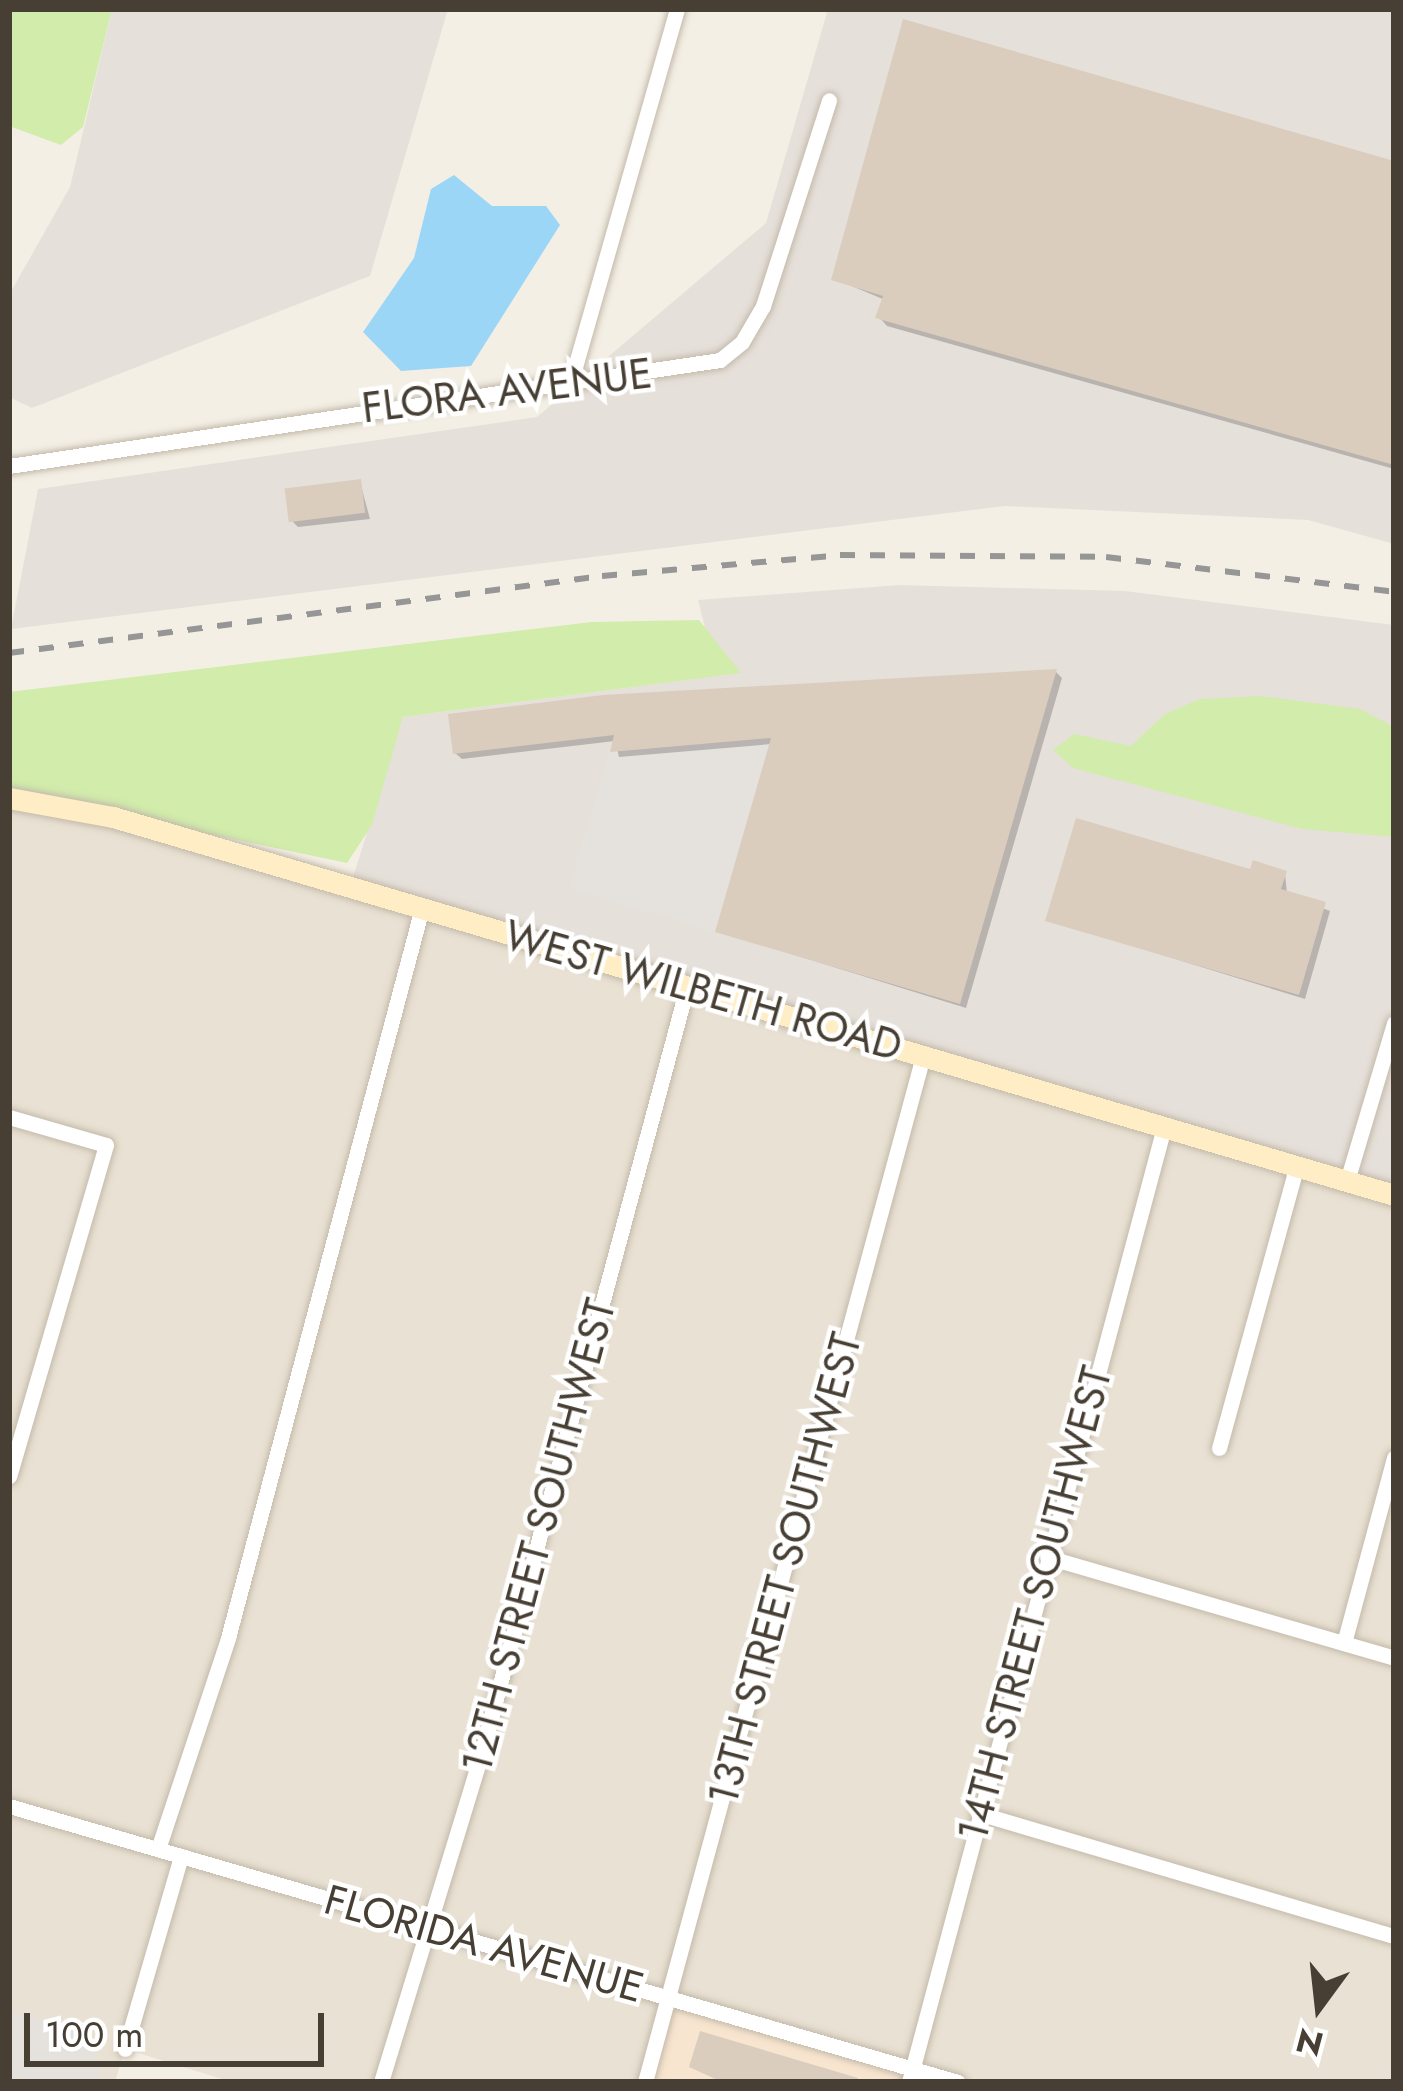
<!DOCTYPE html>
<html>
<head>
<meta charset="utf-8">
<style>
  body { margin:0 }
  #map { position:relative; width:1403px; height:2091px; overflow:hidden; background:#f4efe5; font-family:Jost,sans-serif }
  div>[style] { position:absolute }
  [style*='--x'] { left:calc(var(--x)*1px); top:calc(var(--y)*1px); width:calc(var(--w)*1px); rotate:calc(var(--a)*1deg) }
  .residential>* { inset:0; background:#e9e1d3 }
  .commercial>* { inset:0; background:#f8e5cf }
  .industrial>* { inset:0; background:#e6e0da }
  .green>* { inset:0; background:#d1ecab }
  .parking>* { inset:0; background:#e5e2de }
  .water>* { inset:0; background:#9cd6f6 }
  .shadow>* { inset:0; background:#0003 }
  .building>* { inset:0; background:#dacdbd; transform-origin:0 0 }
  .roads { filter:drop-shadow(0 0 3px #c3baaa) drop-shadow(0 0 3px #c3baaa) }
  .minor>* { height:15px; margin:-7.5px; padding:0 7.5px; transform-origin:7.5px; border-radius:7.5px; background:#fff }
  .secondary>* { height:21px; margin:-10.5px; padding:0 10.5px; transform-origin:10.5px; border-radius:10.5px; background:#ffeec5 }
  .rail>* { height:6px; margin-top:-3px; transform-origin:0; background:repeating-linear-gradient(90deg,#969696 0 15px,transparent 0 30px) }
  span { translate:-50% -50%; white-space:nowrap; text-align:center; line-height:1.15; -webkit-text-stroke:9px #fff; paint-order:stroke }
  .street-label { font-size:42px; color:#473f34 }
  .frame { position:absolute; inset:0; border:12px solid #473f34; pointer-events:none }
  .north { position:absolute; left:1259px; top:1947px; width:120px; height:120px; -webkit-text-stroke:9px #fff; paint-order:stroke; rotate:195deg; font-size:33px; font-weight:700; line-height:48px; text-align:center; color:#473f34 }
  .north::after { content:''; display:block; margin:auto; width:42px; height:54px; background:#473f34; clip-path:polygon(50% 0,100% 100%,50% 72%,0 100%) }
  .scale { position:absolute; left:24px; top:2013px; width:300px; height:54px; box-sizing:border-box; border:6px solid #473f34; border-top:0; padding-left:15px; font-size:36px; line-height:42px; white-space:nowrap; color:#473f34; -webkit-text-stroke:9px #fff; paint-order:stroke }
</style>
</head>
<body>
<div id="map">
  <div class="residential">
    <i style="clip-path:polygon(9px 798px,1394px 1195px,1394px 2082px,959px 2082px,670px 1998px,645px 2082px,232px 2082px,125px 2049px,115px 2082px,9px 2082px)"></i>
  </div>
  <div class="commercial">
    <i style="clip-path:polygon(669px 1997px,912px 2069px,909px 2082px,645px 2082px)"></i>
  </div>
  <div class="industrial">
    <i style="clip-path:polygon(112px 9px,448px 9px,370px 276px,32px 408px,9px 397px,9px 295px,70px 187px)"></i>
    <i style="clip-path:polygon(828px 9px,1394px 9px,1394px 544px,1308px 520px,1005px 506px,11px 629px,38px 489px,537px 417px,766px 223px)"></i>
    <i style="clip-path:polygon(900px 585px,1125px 591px,1394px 625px,1394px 1195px,350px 887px,403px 717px,739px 673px,708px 640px,698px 600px)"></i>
  </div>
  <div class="green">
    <i style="clip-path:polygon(9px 9px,112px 9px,83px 127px,61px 145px,9px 126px)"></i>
    <i style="clip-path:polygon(699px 620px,741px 673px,403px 717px,372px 825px,347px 863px,9px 792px,9px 692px,592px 622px)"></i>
    <i style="clip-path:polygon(1260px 696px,1360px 709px,1394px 727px,1394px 837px,1302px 829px,1073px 768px,1053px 750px,1074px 734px,1131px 746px,1165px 714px,1200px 699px)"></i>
  </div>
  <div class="parking">
    <i style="clip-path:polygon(771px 738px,715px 932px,569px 888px,610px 752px)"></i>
    <i style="clip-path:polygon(9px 2011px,75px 2030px,94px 2046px,101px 2082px,9px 2082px)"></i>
  </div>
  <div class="water">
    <i style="clip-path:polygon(454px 175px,492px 206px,546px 206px,560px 225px,471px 366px,401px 371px,363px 332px,414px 258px,431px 189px)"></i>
  </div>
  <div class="shadow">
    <i style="clip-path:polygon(1394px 164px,1394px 469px,887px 326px,879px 317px,885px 300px,835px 279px)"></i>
    <i style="clip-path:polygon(360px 482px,370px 519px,298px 527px,292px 521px)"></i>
    <i style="clip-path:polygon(1056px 672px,1062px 678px,966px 1008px,718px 931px,772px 744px,619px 757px,615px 741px,462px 759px,455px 753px,603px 698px)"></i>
    <i style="clip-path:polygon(1285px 873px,1287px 894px,1330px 911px,1305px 999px,1049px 920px)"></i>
  </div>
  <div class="building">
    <i style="clip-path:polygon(903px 19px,1394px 161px,1394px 465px,875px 318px,883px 296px,831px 280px)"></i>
    <i style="left:361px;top:479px;width:34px;height:77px;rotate:83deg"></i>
    <i style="clip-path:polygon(1057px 669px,960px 1004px,715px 932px,771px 738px,610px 752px,614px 735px,453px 754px,448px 714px,603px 695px)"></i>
    <i style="clip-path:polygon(1076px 818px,1250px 869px,1253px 860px,1287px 871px,1281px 889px,1326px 902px,1299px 995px,1045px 921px)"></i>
    <i style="clip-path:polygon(700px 2031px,858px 2078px,857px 2082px,722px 2082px,689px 2067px)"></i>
  </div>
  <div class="roads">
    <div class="minor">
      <i style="--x:571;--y:381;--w:387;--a:-74.1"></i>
      <i style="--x:9;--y:466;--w:719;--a:-8.48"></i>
      <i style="--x:720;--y:360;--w:28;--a:-39"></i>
      <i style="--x:742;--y:342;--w:42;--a:-59.7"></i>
      <i style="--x:763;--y:306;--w:216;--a:-72.2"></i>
      <i style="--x:9;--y:1117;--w:101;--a:16.1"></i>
      <i style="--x:106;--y:1145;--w:345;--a:106.3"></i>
      <i style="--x:1347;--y:1181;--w:165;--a:-73.4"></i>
      <i style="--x:1219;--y:1448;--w:294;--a:-74.6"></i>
      <i style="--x:1047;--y:1557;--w:361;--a:16.2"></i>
      <i style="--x:1344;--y:1643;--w:192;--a:-74.9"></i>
      <i style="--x:9;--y:1806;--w:988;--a:16.22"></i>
      <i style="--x:978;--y:1813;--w:434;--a:16.5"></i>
      <i style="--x:158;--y:1849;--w:222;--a:-71.6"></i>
      <i style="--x:228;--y:1638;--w:755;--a:-75.12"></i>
      <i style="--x:125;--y:2049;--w:201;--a:-73.8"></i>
      <i style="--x:381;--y:2082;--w:346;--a:-73"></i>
      <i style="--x:482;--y:1751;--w:791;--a:-74.98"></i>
      <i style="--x:645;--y:2082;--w:1063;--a:-74.84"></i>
      <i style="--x:909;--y:2082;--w:988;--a:-75.05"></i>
    </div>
    <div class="secondary">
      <i style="--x:9;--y:798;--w:106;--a:10.4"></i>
      <i style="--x:113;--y:817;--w:1336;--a:16.44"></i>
    </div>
  </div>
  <div class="rail">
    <i style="--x:9;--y:653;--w:598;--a:-7.4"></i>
    <i style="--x:602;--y:576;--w:239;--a:-5"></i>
    <i style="--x:840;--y:555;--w:266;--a:0.4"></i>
    <i style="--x:1106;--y:557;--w:290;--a:6.9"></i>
  </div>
  <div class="street-label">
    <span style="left:507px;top:391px;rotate:-7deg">FLORA AVENUE</span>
    <span style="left:703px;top:991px;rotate:16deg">WEST WILBETH ROAD</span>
    <span style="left:539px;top:1536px;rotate:-75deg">12TH STREET SOUTHWEST</span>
    <span style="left:785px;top:1569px;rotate:-75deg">13TH STREET SOUTHWEST</span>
    <span style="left:1035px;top:1604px;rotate:-75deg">14TH STREET SOUTHWEST</span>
    <span style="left:484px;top:1944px;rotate:16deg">FLORIDA AVENUE</span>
  </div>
  <div class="frame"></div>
  <div class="north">N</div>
  <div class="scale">100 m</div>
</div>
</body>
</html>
